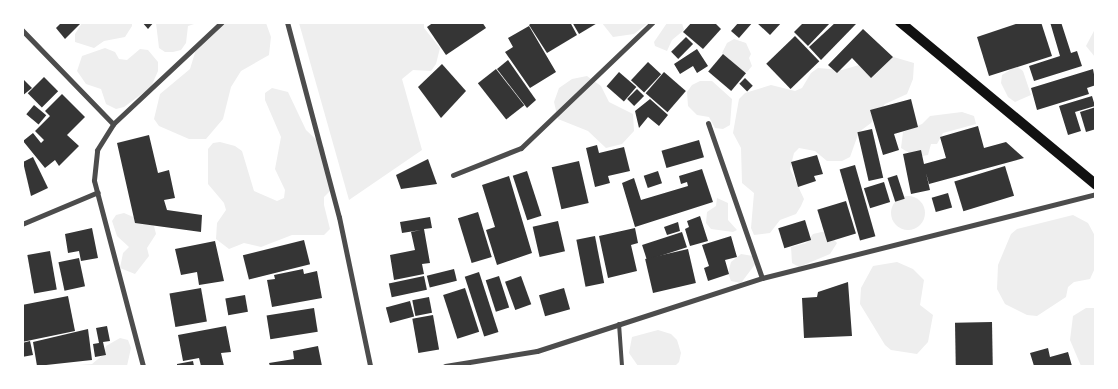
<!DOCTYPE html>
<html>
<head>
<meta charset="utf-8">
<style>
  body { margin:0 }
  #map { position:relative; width:1118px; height:389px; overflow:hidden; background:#fff; font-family:"PT Serif",serif }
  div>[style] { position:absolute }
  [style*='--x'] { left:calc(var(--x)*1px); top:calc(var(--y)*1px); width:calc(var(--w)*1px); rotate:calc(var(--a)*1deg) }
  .green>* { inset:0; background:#eee }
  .round { border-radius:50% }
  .building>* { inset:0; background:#353535; transform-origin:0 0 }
  .service>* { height:4px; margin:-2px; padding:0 2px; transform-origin:2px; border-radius:2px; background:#4c4c4c }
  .minor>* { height:5px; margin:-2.5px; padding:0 2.5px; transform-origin:2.5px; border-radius:2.5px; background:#4c4c4c }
  .secondary>* { height:10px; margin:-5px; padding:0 5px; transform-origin:5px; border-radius:5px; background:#111 }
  span { translate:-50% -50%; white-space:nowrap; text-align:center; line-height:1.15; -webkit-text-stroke:5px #fff; paint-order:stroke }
  .frame { position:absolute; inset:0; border:24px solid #fff; pointer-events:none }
</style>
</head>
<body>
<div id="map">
  <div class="green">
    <i style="clip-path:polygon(82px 23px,132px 23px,132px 26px,125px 37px,104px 41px,94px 48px,75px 42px,75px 34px)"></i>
    <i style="clip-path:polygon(156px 23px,157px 22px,197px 23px,188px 26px,186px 43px,181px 50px,173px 52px,165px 52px,159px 48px)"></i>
    <i style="clip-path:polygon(227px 23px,266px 23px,271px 37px,269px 55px,241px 71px,231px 87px,223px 119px,206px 139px,189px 139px,159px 126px,154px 119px,160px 94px,190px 69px,197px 46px,213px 29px)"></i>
    <i style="clip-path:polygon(299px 23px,424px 23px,424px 28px,440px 48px,436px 64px,431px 71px,413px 70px,402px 79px,422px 150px,349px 200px)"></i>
    <i style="clip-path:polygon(602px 23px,648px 23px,634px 34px,613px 37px)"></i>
    <i style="clip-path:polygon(667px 23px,682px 23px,684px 30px,672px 40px,667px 51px,655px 46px,654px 42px)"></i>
    <i style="clip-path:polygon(1095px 29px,1095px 57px,1086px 46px)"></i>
    <i style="clip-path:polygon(734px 39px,746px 43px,751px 54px,749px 58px,752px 66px,747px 72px,743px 72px,722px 53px,727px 43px)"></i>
    <i style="clip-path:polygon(105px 48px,115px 52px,119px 59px,127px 60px,140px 49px,148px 50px,158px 62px,158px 71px,151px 87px,124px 107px,116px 109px,106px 104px,101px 89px,86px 84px,77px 71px,82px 56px)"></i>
    <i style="clip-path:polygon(890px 56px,914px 63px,913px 79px,907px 94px,885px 104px,871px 123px,859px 132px,850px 157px,842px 161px,827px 161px,815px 151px,799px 148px,794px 153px,790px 169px,804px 199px,801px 206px,796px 214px,780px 220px,770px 233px,754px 235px,751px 228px,754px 193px,742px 183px,741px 148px,733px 133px,739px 99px,745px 93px,771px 85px,795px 91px,802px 88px,811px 73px,818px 68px,842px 70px)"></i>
    <i style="clip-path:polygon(1016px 66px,1023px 71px,1031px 95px,1015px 102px,1008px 97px,1001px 83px,1002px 75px)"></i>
    <i style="clip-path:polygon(587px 76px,601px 86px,609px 102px,633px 114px,634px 131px,622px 144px,606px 148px,588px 131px,558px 119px,554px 102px,559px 88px,572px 79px)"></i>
    <i style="clip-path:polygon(712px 81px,732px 99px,730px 125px,723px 129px,715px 128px,709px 117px,697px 115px,688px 106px,687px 92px,692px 85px,700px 81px)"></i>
    <i style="clip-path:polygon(272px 88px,288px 92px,306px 130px,324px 147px,330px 191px,324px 197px,324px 205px,330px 229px,324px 235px,292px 235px,261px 247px,244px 243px,229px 249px,216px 239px,217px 223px,226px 210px,224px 203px,208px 184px,208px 149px,213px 143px,220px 142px,235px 146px,242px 151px,254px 191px,277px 201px,284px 198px,285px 190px,275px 169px,281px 137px,265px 100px,265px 93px)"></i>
    <i style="clip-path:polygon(962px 112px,974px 116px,976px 124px,943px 133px,937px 144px,931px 144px,928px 155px,916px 157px,901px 148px,903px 132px,922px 124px,930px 116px)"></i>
    <i class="round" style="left:891px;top:196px;width:34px;height:34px"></i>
    <i style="clip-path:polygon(717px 198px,728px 203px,728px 220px,737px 230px,733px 232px,711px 229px,706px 223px,707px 212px,716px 206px)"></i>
    <i style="clip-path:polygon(124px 213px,154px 226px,156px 234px,147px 248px,149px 256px,135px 274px,120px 268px,123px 253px,129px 247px,117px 236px,112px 221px,116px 215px)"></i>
    <i style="clip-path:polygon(1073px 215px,1088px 223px,1095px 236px,1095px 268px,1090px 279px,1074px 282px,1068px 287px,1066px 297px,1037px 316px,1027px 315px,1005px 304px,997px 289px,998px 265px,1011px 234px,1017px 229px)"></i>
    <i style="clip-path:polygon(826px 231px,837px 243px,830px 254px,799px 267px,792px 263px,791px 247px,806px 243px,813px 234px)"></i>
    <i style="clip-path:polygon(741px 254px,753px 256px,756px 263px,741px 283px,731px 281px,728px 273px,731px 262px)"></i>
    <i style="clip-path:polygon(897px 262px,913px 269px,924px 280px,920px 305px,933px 315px,928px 342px,917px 354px,891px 350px,885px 345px,860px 304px,861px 288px,873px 266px)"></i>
    <i style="clip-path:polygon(1086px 308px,1095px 308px,1095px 366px,1081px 366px,1070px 340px,1073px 316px)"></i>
    <i style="clip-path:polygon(658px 330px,671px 334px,677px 340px,681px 353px,679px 362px,675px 366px,638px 366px,629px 353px,632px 337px)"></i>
    <i style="clip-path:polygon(120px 338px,128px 340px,131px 348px,127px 366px,66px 366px,92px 364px,104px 354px,106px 346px)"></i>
  </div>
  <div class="building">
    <i style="clip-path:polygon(62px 22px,82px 22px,65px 39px,56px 28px)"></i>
    <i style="clip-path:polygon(142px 22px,154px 22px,148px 29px)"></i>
    <i style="clip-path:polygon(434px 22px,482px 22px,486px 28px,446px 55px,427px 27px)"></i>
    <i style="clip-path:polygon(533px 22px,570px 22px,577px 35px,547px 53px,529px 25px)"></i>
    <i style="clip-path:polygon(572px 22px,599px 22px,579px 34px)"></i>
    <i style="clip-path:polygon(692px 22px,714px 22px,721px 29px,703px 49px,683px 32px)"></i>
    <i style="clip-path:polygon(739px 22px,753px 22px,739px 38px,731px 31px)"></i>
    <i style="clip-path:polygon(756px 22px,782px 22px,770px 35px)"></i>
    <i style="clip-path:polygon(804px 22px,831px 22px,808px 46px,794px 32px)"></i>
    <i style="clip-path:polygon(836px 22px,856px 24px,821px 60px,809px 47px)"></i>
    <i style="clip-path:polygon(1022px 22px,1041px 22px,1052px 56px,989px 76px,977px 37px)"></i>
    <i style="clip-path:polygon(1050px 22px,1061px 22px,1071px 53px,1077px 51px,1082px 66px,1034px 81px,1029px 66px,1060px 56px)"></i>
    <i style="clip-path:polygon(529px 26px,556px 72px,530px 88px,505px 52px,513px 47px,508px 38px)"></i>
    <i style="clip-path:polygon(863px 29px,893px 57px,871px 78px,852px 58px,837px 73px,828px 65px)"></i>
    <i style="left:795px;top:36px;width:35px;height:40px;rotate:46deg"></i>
    <i style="left:686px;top:37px;width:10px;height:21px;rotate:45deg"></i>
    <i style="clip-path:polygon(697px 49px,708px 66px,697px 73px,693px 66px,680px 74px,674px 64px)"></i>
    <i style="left:723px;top:54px;width:30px;height:23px;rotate:40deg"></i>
    <i style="clip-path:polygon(508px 60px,536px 100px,527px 108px,497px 69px)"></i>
    <i style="left:648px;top:62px;width:18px;height:25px;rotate:43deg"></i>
    <i style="clip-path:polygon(442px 64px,466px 91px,441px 118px,418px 87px)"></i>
    <i style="left:496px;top:69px;width:46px;height:23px;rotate:52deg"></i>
    <i style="clip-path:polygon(1093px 69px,1096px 85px,1087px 88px,1089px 94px,1037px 110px,1031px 88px)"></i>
    <i style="left:619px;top:72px;width:23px;height:19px;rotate:41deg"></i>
    <i style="left:664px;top:72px;width:29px;height:28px;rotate:41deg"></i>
    <i style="left:44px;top:77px;width:20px;height:23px;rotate:45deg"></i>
    <i style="clip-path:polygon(22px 78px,32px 88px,22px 96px)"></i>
    <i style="left:745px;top:78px;width:11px;height:8px;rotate:45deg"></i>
    <i style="left:637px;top:89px;width:10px;height:14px;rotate:45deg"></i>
    <i style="clip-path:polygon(62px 94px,85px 117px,67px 135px,79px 146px,59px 166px,55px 160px,45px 168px,23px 141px,33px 133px,41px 143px,44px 140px,35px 131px,50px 116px,45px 111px)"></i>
    <i style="clip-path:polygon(1092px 96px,1095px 106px,1075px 112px,1081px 131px,1068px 135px,1059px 106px)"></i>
    <i style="clip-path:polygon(650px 99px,668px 115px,659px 126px,648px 117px,639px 128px,635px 111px)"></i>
    <i style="clip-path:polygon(911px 99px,918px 127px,894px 134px,899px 150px,883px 155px,870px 110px)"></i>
    <i style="left:34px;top:105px;width:16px;height:12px;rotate:40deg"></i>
    <i style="clip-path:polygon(1096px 107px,1096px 129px,1086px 132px,1080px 112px)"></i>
    <i style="clip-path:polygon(978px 126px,984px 148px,1006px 142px,1024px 158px,929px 184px,926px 173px,930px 190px,911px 194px,903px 154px,921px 150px,924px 164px,946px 158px,940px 137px)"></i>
    <i style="left:872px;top:129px;width:50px;height:15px;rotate:77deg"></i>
    <i style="clip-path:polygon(149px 135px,158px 173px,169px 170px,175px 198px,164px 200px,167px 210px,202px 215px,201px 232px,135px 223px,117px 143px)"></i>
    <i style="left:699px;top:140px;width:18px;height:39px;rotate:74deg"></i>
    <i style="clip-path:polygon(597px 145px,599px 153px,624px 147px,630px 171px,608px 176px,610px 183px,595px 187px,586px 148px)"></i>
    <i style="clip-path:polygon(817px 155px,823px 174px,814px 176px,816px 181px,798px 187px,791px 162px)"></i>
    <i style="clip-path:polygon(33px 157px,48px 188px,31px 196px,23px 162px)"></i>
    <i style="clip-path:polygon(428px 159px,437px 184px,401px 189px,396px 175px)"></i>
    <i style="left:579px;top:161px;width:43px;height:28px;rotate:77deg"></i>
    <i style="left:855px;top:165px;width:74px;height:16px;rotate:74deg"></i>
    <i style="left:1005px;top:166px;width:31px;height:53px;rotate:73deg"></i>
    <i style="clip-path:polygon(702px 169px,713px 202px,635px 227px,622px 183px,634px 178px,641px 200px,688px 186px,687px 182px,681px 184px,679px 176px)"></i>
    <i style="left:527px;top:171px;width:47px;height:15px;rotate:72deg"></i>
    <i style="left:658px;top:171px;width:13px;height:15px;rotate:72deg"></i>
    <i style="left:897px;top:175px;width:25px;height:10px;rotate:72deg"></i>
    <i style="clip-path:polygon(509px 176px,532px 253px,497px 265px,486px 230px,495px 227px,482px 185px)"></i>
    <i style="left:884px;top:182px;width:21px;height:21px;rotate:73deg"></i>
    <i style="left:948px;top:193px;width:15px;height:17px;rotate:74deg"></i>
    <i style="left:846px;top:201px;width:34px;height:30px;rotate:73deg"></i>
    <i style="left:478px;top:212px;width:47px;height:21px;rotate:73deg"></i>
    <i style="clip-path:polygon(700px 216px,708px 241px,690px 246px,685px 229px,689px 227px,687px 221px)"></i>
    <i style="clip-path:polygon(430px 217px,432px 228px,424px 229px,430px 263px,422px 264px,424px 274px,394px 280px,390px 255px,415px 250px,411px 232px,421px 230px,402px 233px,400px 222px)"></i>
    <i style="left:805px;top:220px;width:21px;height:28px;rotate:73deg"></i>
    <i style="left:558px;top:221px;width:31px;height:26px;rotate:77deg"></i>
    <i style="clip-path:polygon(678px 222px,680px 231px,667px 235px,664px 227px)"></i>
    <i style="clip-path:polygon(92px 228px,98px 258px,81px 261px,79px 251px,68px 253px,65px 234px)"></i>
    <i style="clip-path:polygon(635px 228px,638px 243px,631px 245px,637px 271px,608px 278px,599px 236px)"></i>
    <i style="left:682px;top:232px;width:16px;height:42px;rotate:72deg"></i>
    <i style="left:595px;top:236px;width:48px;height:19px;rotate:79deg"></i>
    <i style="clip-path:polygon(731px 236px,737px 257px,725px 260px,729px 274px,708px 281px,704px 268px,709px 266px,702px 245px)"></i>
    <i style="left:304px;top:240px;width:25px;height:63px;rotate:76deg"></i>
    <i style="clip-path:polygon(215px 241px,224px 281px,199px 285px,197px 272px,181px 275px,175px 249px)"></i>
    <i style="left:688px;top:249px;width:35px;height:44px;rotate:77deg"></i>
    <i style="left:50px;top:251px;width:39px;height:23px;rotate:80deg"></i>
    <i style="left:79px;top:258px;width:29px;height:21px;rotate:78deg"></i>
    <i style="clip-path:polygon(303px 269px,304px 274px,317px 271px,322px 298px,272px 307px,267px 280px,275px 279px,274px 275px)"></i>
    <i style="left:454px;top:269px;width:12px;height:28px;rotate:76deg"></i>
    <i style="left:479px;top:272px;width:63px;height:15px;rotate:72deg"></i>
    <i style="left:424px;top:276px;width:14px;height:36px;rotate:78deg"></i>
    <i style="left:499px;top:276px;width:33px;height:14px;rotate:72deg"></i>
    <i style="left:521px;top:276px;width:30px;height:17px;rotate:70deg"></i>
    <i style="clip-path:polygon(848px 282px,852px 336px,804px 338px,802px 298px,817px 297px,818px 292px)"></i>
    <i style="left:201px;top:288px;width:34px;height:32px;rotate:80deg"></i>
    <i style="left:465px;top:288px;width:46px;height:23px;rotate:72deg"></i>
    <i style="left:564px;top:288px;width:22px;height:26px;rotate:74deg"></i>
    <i style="left:245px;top:295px;width:17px;height:20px;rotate:80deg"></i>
    <i style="clip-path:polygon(68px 296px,75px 331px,22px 342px,22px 305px)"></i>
    <i style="left:429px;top:297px;width:16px;height:17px;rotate:79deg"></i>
    <i style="left:410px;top:301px;width:16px;height:25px;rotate:75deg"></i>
    <i style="left:314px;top:308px;width:24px;height:48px;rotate:81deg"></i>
    <i style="left:433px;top:315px;width:35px;height:21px;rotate:80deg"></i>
    <i style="left:992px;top:322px;width:44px;height:37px;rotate:89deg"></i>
    <i style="clip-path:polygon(107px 326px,110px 341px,103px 342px,106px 355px,95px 357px,93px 344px,99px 343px,96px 328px)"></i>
    <i style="clip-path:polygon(226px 326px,231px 352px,221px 353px,224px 366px,201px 366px,199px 358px,183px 361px,178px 335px)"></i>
    <i style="clip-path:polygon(88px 329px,92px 360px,37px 366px,33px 342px)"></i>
    <i style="clip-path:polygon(30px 341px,33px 355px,22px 357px,22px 343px)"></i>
    <i style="clip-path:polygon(318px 346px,322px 366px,270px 366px,269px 363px,294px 359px,293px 351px)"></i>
    <i style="clip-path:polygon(1048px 348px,1050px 357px,1068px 352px,1072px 366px,1034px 366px,1030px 353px)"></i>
    <i style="clip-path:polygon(193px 361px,194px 366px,177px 366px,177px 364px)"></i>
  </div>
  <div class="service">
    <i style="--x:619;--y:324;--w:42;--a:85.9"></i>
  </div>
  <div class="minor">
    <i style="--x:287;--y:22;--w:202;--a:75.1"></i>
    <i style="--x:339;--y:217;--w:152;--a:78.2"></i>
    <i style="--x:22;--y:30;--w:131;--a:45.9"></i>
    <i style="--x:708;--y:123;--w:164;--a:70.8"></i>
    <i style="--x:453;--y:175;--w:73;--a:-21.7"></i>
    <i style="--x:521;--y:148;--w:182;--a:-43.7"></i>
    <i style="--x:22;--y:224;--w:82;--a:-22.8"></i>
    <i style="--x:143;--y:366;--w:192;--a:-104.8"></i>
    <i style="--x:94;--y:180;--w:30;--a:-84"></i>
    <i style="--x:97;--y:150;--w:31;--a:-58"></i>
    <i style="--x:113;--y:124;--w:149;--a:-43.1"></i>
    <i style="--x:445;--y:366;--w:93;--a:-9.3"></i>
    <i style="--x:537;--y:351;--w:237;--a:-18"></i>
    <i style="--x:762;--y:278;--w:344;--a:-14.1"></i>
  </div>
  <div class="secondary">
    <i style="--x:900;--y:22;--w:255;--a:39.7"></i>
  </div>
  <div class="frame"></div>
</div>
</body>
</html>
